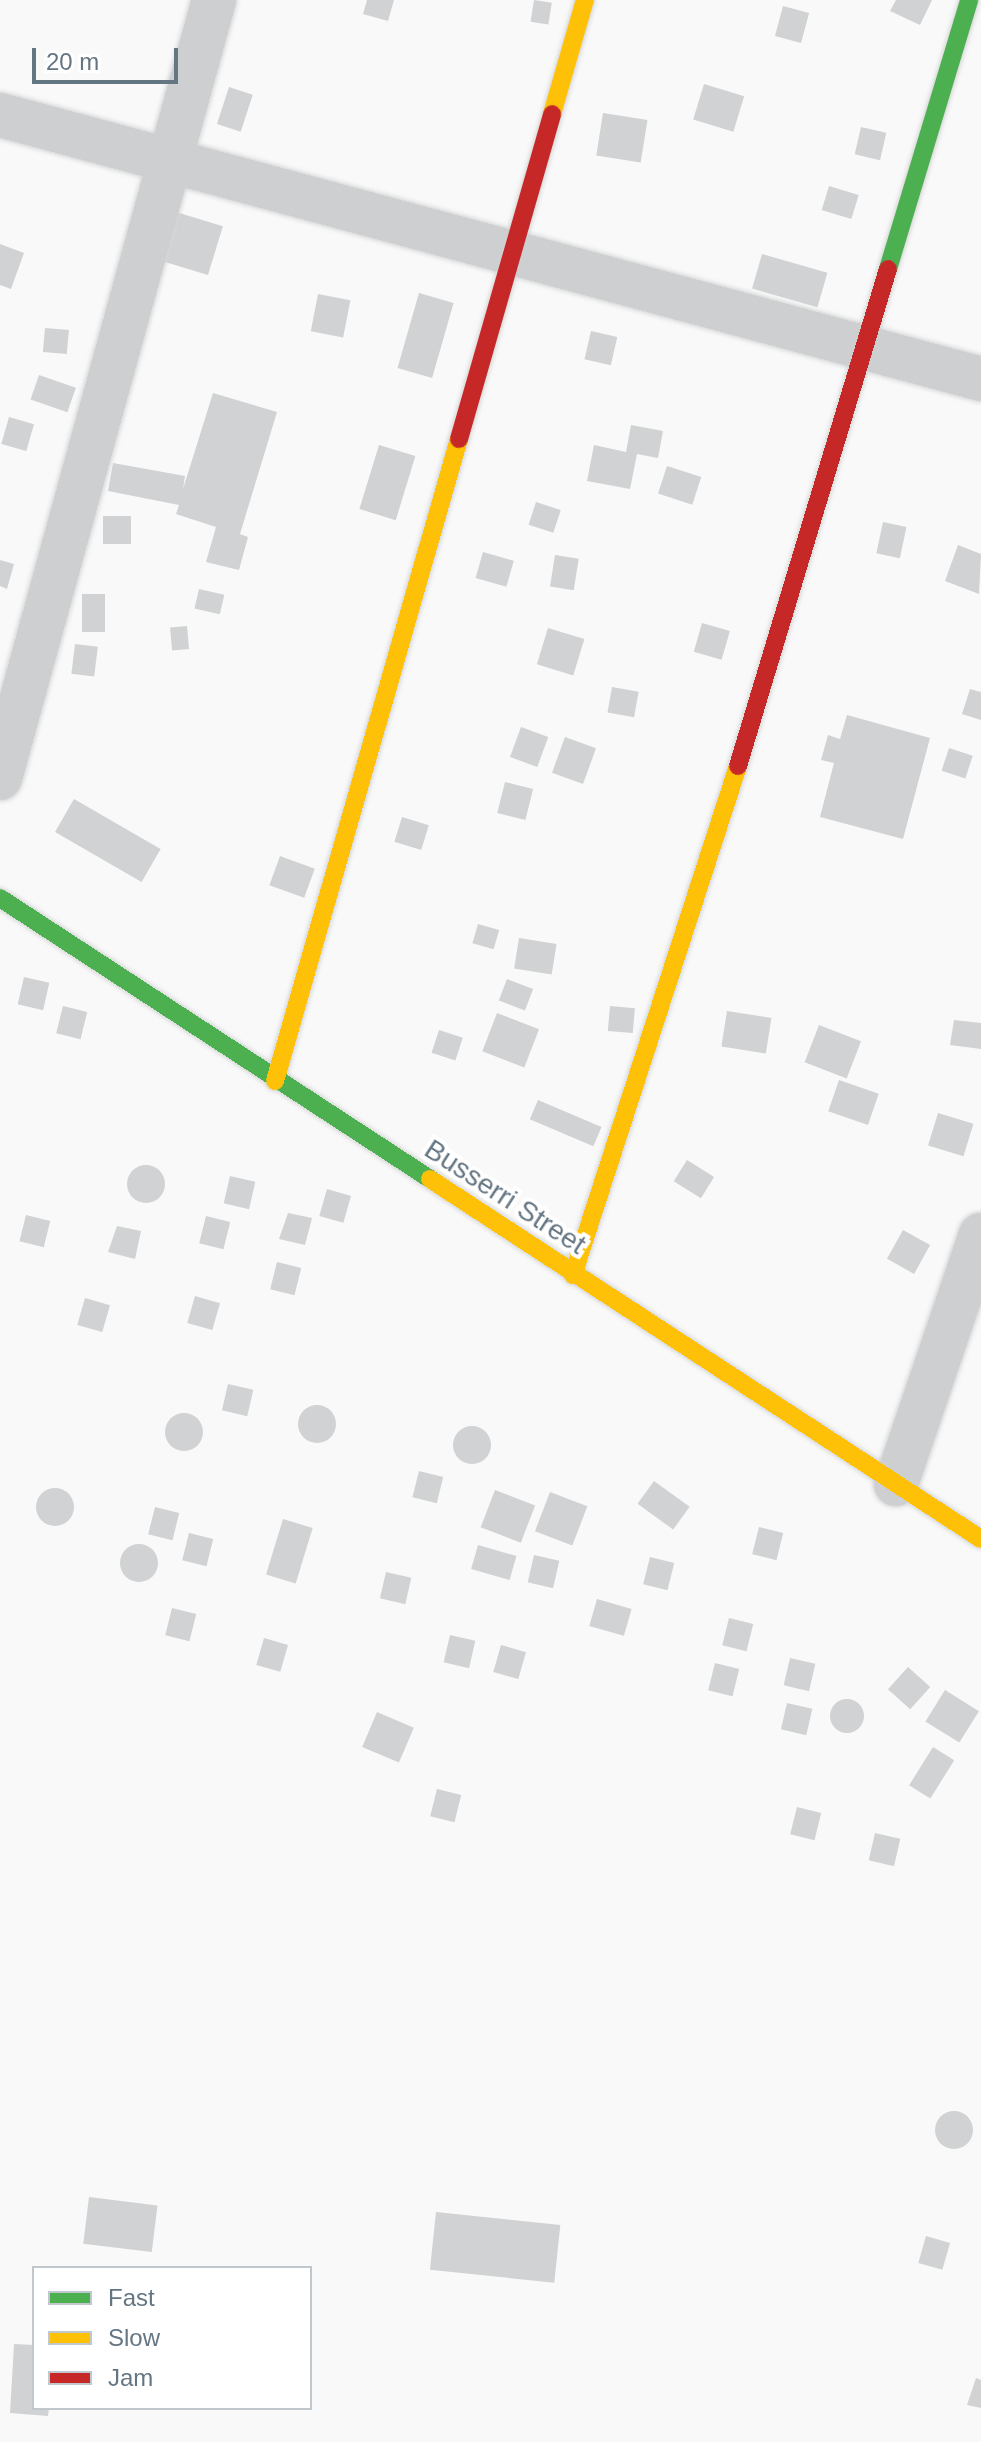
<!DOCTYPE html>
<html>
<head>
<meta charset="utf-8">
<style>
  body { margin:0 }
  #map { position:relative; width:981px; height:2442px; overflow:hidden; background:#f9f9f9; font-family:Helvetica,sans-serif }
  div>[style] { position:absolute }
  [style*='--x'] { left:calc(var(--x)*1px); top:calc(var(--y)*1px); width:calc(var(--w)*1px); rotate:calc(var(--a)*1deg) }
  .building>* { inset:0; background:#d0d2d3; transform-origin:0 0 }
  .round { border-radius:50% }
  .roads { filter:drop-shadow(0 0 2px #d5d6d7) drop-shadow(0 0 2px #d5d6d7) }
  .street>* { height:44px; margin:-22px; padding:0 22px; transform-origin:22px; border-radius:22px; background:#cecfd0 }
  .fast>* { height:18px; margin:-9px; padding:0 9px; transform-origin:9px; border-radius:9px; background:#4caf50 }
  .slow>* { height:18px; margin:-9px; padding:0 9px; transform-origin:9px; border-radius:9px; background:#ffc107 }
  .jam>* { height:18px; margin:-9px; padding:0 9px; transform-origin:9px; border-radius:9px; background:#c62828 }
  span { translate:-50% -50%; white-space:nowrap; text-align:center; line-height:1.15; -webkit-text-stroke:8px #fff; paint-order:stroke }
  .street-label { font-size:28px; color:#657683 }
  .legend { position:absolute; left:32px; top:2266px; width:280px; height:144px; box-sizing:border-box; background:#fff; border:2px solid #c1c8cd; margin:0; padding:10px 14px; list-style:none; font-size:24px; color:#657683 }
  .legend li { display:flex; align-items:center; gap:16px; height:40px }
  .legend b { width:40px; border:2px solid #c1c8cd }
  .scale { position:absolute; left:32px; top:48px; width:146px; height:36px; box-sizing:border-box; border:4px solid #657683; border-top:0; padding-left:10px; font-size:24px; line-height:28px; white-space:nowrap; color:#657683; -webkit-text-stroke:6px #fff; paint-order:stroke }
</style>
</head>
<body>
<div id="map">
  <div class="building">
    <i style="clip-path:polygon(367px 0,394px 0,388px 21px,363px 14px)"></i>
    <i style="left:534px;top:0;width:18px;height:22px;rotate:9deg"></i>
    <i style="clip-path:polygon(896px 0,932px 0,920px 25px,890px 11px)"></i>
    <i style="left:783px;top:6px;width:27px;height:31px;rotate:15deg"></i>
    <i style="left:704px;top:84px;width:42px;height:37px;rotate:17deg"></i>
    <i style="left:229px;top:87px;width:25px;height:39px;rotate:18deg"></i>
    <i style="left:603px;top:113px;width:45px;height:43px;rotate:9deg"></i>
    <i style="left:861px;top:127px;width:26px;height:28px;rotate:13deg"></i>
    <i style="left:829px;top:186px;width:31px;height:25px;rotate:17deg"></i>
    <i style="left:176px;top:212px;width:49px;height:51px;rotate:17deg"></i>
    <i style="clip-path:polygon(0 244px,24px 253px,11px 289px,0 285px)"></i>
    <i style="left:762px;top:254px;width:68px;height:36px;rotate:16deg"></i>
    <i style="left:419px;top:293px;width:36px;height:78px;rotate:16deg"></i>
    <i style="left:318px;top:294px;width:33px;height:38px;rotate:11deg"></i>
    <i style="left:45px;top:328px;width:24px;height:24px;rotate:5deg"></i>
    <i style="left:591px;top:331px;width:27px;height:29px;rotate:13deg"></i>
    <i style="left:39px;top:375px;width:39px;height:26px;rotate:19deg"></i>
    <i style="clip-path:polygon(213px 393px,277px 412px,240px 534px,248px 537px,239px 570px,206px 562px,216px 527px,176px 514px,179px 505px,108px 491px,113px 463px,185px 476px,183px 489px)"></i>
    <i style="left:9px;top:417px;width:26px;height:28px;rotate:16deg"></i>
    <i style="clip-path:polygon(631px 425px,663px 431px,658px 458px,637px 454px,630px 489px,587px 481px,594px 445px,626px 452px)"></i>
    <i style="left:379px;top:445px;width:38px;height:67px;rotate:17deg"></i>
    <i style="left:667px;top:466px;width:36px;height:29px;rotate:18deg"></i>
    <i style="left:536px;top:502px;width:26px;height:24px;rotate:18deg"></i>
    <i style="left:103px;top:516px;width:28px;height:28px"></i>
    <i style="left:883px;top:522px;width:24px;height:32px;rotate:12deg"></i>
    <i style="clip-path:polygon(958px 545px,981px 554px,979px 594px,945px 581px)"></i>
    <i style="left:483px;top:552px;width:32px;height:27px;rotate:16deg"></i>
    <i style="left:555px;top:555px;width:24px;height:32px;rotate:9deg"></i>
    <i style="clip-path:polygon(0 560px,14px 564px,7px 589px,0 586px)"></i>
    <i style="left:199px;top:589px;width:26px;height:20px;rotate:13deg"></i>
    <i style="left:82px;top:594px;width:23px;height:38px"></i>
    <i style="left:702px;top:623px;width:29px;height:30px;rotate:16deg"></i>
    <i style="left:187px;top:626px;width:23px;height:17px;rotate:85deg"></i>
    <i style="left:548px;top:628px;width:38px;height:38px;rotate:17deg"></i>
    <i style="left:75px;top:644px;width:23px;height:30px;rotate:7deg"></i>
    <i style="left:612px;top:687px;width:27px;height:26px;rotate:10deg"></i>
    <i style="clip-path:polygon(970px 689px,981px 692px,981px 720px,962px 714px)"></i>
    <i style="clip-path:polygon(847px 715px,930px 738px,903px 839px,820px 817px,834px 763px,821px 760px,828px 735px,840px 739px)"></i>
    <i style="left:521px;top:727px;width:29px;height:32px;rotate:20deg"></i>
    <i style="left:565px;top:737px;width:33px;height:38px;rotate:20deg"></i>
    <i style="left:949px;top:748px;width:25px;height:24px;rotate:18deg"></i>
    <i style="left:505px;top:782px;width:29px;height:32px;rotate:14deg"></i>
    <i style="left:74px;top:799px;width:100px;height:38px;rotate:30deg"></i>
    <i style="left:402px;top:817px;width:28px;height:26px;rotate:17deg"></i>
    <i style="left:280px;top:856px;width:37px;height:31px;rotate:20deg"></i>
    <i style="left:478px;top:924px;width:22px;height:20px;rotate:16deg"></i>
    <i style="left:519px;top:938px;width:38px;height:31px;rotate:9deg"></i>
    <i style="left:24px;top:977px;width:26px;height:28px;rotate:13deg"></i>
    <i style="left:507px;top:979px;width:28px;height:23px;rotate:21deg"></i>
    <i style="left:63px;top:1006px;width:25px;height:28px;rotate:14deg"></i>
    <i style="left:610px;top:1006px;width:25px;height:25px;rotate:5deg"></i>
    <i style="left:727px;top:1011px;width:45px;height:36px;rotate:9deg"></i>
    <i style="left:497px;top:1013px;width:45px;height:41px;rotate:21deg"></i>
    <i style="clip-path:polygon(954px 1020px,981px 1023px,981px 1049px,950px 1045px)"></i>
    <i style="left:819px;top:1025px;width:45px;height:40px;rotate:21deg"></i>
    <i style="left:439px;top:1030px;width:25px;height:24px;rotate:18deg"></i>
    <i style="left:839px;top:1080px;width:42px;height:33px;rotate:19deg"></i>
    <i style="left:538px;top:1100px;width:69px;height:21px;rotate:23deg"></i>
    <i style="left:938px;top:1113px;width:37px;height:34px;rotate:17deg"></i>
    <i style="left:687px;top:1160px;width:32px;height:25px;rotate:32deg"></i>
    <i class="round" style="left:127px;top:1165px;width:38px;height:38px"></i>
    <i style="left:230px;top:1176px;width:26px;height:28px;rotate:13deg"></i>
    <i style="left:327px;top:1189px;width:25px;height:28px;rotate:16deg"></i>
    <i style="clip-path:polygon(288px 1213px,312px 1218px,305px 1245px,279px 1239px)"></i>
    <i style="left:26px;top:1215px;width:25px;height:27px;rotate:14deg"></i>
    <i style="left:206px;top:1216px;width:25px;height:28px;rotate:14deg"></i>
    <i style="clip-path:polygon(117px 1226px,141px 1231px,135px 1259px,108px 1252px)"></i>
    <i style="left:903px;top:1230px;width:31px;height:33px;rotate:29deg"></i>
    <i style="left:277px;top:1262px;width:25px;height:28px;rotate:14deg"></i>
    <i style="left:195px;top:1296px;width:26px;height:28px;rotate:16deg"></i>
    <i style="left:85px;top:1298px;width:26px;height:28px;rotate:16deg"></i>
    <i style="left:228px;top:1384px;width:26px;height:27px;rotate:13deg"></i>
    <i class="round" style="left:298px;top:1405px;width:38px;height:38px"></i>
    <i class="round" style="left:165px;top:1413px;width:38px;height:38px"></i>
    <i class="round" style="left:453px;top:1426px;width:38px;height:38px"></i>
    <i style="left:419px;top:1471px;width:25px;height:27px;rotate:14deg"></i>
    <i style="left:654px;top:1481px;width:44px;height:28px;rotate:36deg"></i>
    <i class="round" style="left:36px;top:1488px;width:38px;height:38px"></i>
    <i style="left:495px;top:1490px;width:43px;height:40px;rotate:21deg"></i>
    <i style="left:550px;top:1492px;width:40px;height:42px;rotate:21deg"></i>
    <i style="left:155px;top:1507px;width:25px;height:28px;rotate:14deg"></i>
    <i style="left:283px;top:1519px;width:31px;height:58px;rotate:17deg"></i>
    <i style="left:759px;top:1527px;width:25px;height:28px;rotate:14deg"></i>
    <i style="left:189px;top:1533px;width:25px;height:28px;rotate:14deg"></i>
    <i class="round" style="left:120px;top:1544px;width:38px;height:38px"></i>
    <i style="left:478px;top:1545px;width:40px;height:25px;rotate:16deg"></i>
    <i style="left:534px;top:1555px;width:26px;height:28px;rotate:13deg"></i>
    <i style="left:650px;top:1557px;width:25px;height:28px;rotate:14deg"></i>
    <i style="left:386px;top:1572px;width:26px;height:27px;rotate:13deg"></i>
    <i style="left:597px;top:1599px;width:36px;height:28px;rotate:16deg"></i>
    <i style="left:172px;top:1608px;width:25px;height:28px;rotate:14deg"></i>
    <i style="left:729px;top:1618px;width:25px;height:28px;rotate:14deg"></i>
    <i style="left:450px;top:1635px;width:26px;height:28px;rotate:13deg"></i>
    <i style="left:264px;top:1638px;width:25px;height:28px;rotate:16deg"></i>
    <i style="left:501px;top:1645px;width:26px;height:28px;rotate:16deg"></i>
    <i style="left:790px;top:1658px;width:26px;height:28px;rotate:13deg"></i>
    <i style="left:715px;top:1663px;width:25px;height:28px;rotate:14deg"></i>
    <i style="left:908px;top:1667px;width:30px;height:30px;rotate:42deg"></i>
    <i style="left:945px;top:1690px;width:40px;height:37px;rotate:32deg"></i>
    <i class="round" style="left:830px;top:1699px;width:34px;height:34px"></i>
    <i style="left:787px;top:1703px;width:26px;height:27px;rotate:13deg"></i>
    <i style="left:377px;top:1712px;width:40px;height:38px;rotate:23deg"></i>
    <i style="left:933px;top:1747px;width:25px;height:45px;rotate:32deg"></i>
    <i style="left:437px;top:1789px;width:25px;height:28px;rotate:14deg"></i>
    <i style="left:797px;top:1807px;width:25px;height:28px;rotate:14deg"></i>
    <i style="left:875px;top:1833px;width:26px;height:28px;rotate:13deg"></i>
    <i class="round" style="left:935px;top:2111px;width:38px;height:38px"></i>
    <i style="left:89px;top:2197px;width:69px;height:47px;rotate:7deg"></i>
    <i style="left:436px;top:2212px;width:125px;height:58px;rotate:6deg"></i>
    <i style="left:926px;top:2236px;width:25px;height:28px;rotate:16deg"></i>
    <i style="clip-path:polygon(14px 2344px,34px 2345px,34px 2408px,49px 2408px,48px 2416px,10px 2413px)"></i>
    <i style="clip-path:polygon(976px 2378px,981px 2380px,981px 2408px,967px 2405px)"></i>
  </div>
  <div class="roads">
    <div class="street">
      <i style="--x:0;--y:115;--w:1016;--a:15.06"></i>
      <i style="--x:0;--y:778;--w:807;--a:-74.62"></i>
      <i style="--x:896;--y:1484;--w:263;--a:-71.2"></i>
    </div>
    <div class="fast">
      <i style="--x:888;--y:269;--w:281;--a:-73.2"></i>
      <i style="--x:0;--y:898;--w:514;--a:33.16"></i>
    </div>
    <div class="slow">
      <i style="--x:552;--y:114;--w:119;--a:-73.9"></i>
      <i style="--x:275;--y:1081;--w:668;--a:-74.01"></i>
      <i style="--x:430;--y:1179;--w:658;--a:33.16"></i>
      <i style="--x:573;--y:1275;--w:535;--a:-72.04"></i>
    </div>
    <div class="jam">
      <i style="--x:459;--y:439;--w:338;--a:-74"></i>
      <i style="--x:738;--y:766;--w:519;--a:-73.21"></i>
    </div>
  </div>
  <div class="street-label">
    <span style="left:505px;top:1197px;rotate:33deg">Busserri Street</span>
  </div>
  <ul class="legend">
  <li><b style="height:10px;background:#4caf50"></b>Fast</li>
  <li><b style="height:10px;background:#ffc107"></b>Slow</li>
  <li><b style="height:10px;background:#c62828"></b>Jam</li>
  </ul>
  <div class="scale">20 m</div>
</div>
</body>
</html>
